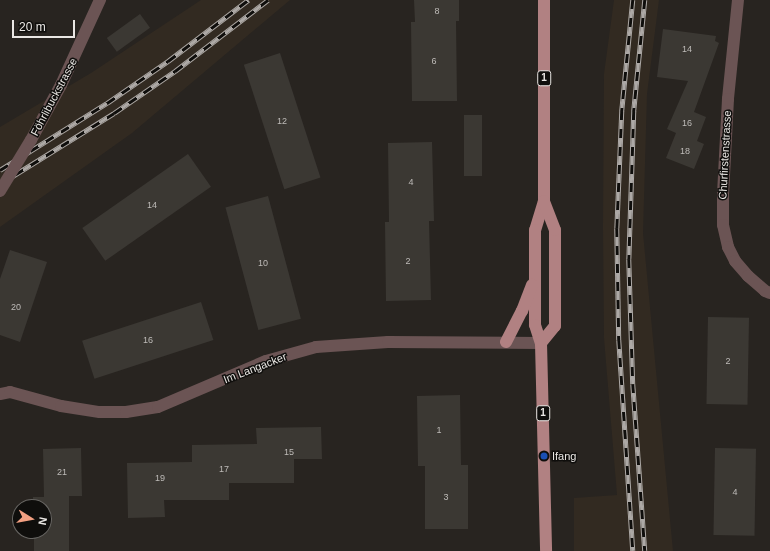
<!DOCTYPE html>
<html>
<head>
<meta charset="utf-8">
<style>
  body { margin:0 }
  #map { position:relative; width:770px; height:551px; overflow:hidden; background:#282420; font-family:Arial,sans-serif }
  div>[style] { position:absolute }
  [style*='--x'] { left:calc(var(--x)*1px); top:calc(var(--y)*1px); width:calc(var(--w)*1px); rotate:calc(var(--a)*1deg) }
  .built>* { inset:0; background:#322a21 }
  .building>* { inset:0; background:#3b3833; transform-origin:0 0 }
  .minor>* { height:12px; margin:-6px; padding:0 6px; transform-origin:6px; border-radius:6px; background:#6b5454 }
  .major>* { height:12px; margin:-6px; padding:0 6px; transform-origin:6px; border-radius:6px; background:#b18182 }
  .rail>* { height:4.5px; margin-top:-2.25px; transform-origin:0; background:repeating-linear-gradient(90deg,#0f0e0c 0 9px,#ada9a6 0 18px); box-sizing:border-box; border-block:1px solid #ada9a6 }
  .minor-bridge>* { height:12px; margin:-6px; padding:0 6px; transform-origin:6px; border-radius:6px; background:#6b5454 }
  .dots>* { width:11px; height:11px; translate:-50% -50%; box-sizing:border-box; border:2px solid #0f0e0c; border-radius:50% }
  span { translate:-50% -50%; white-space:nowrap; text-align:center; line-height:1.15; -webkit-text-stroke:3px #0f0e0c; paint-order:stroke }
  .number-label { font-size:9px; color:#bebbb8 }
  .number-label span { -webkit-text-stroke-width:0 }
  .shield-label span { padding:1px 3px; background:#0f0e0c; border:1px solid; border-radius:3px; -webkit-text-stroke-width:0 }
  .shield-label { font-size:10px; color:#eae7e4; font-weight:700 }
  .street-label { font-size:11px; color:#eae7e4 }
  .poi-label { font-size:11px; color:#eae7e4 }
  .left { translate:0 -50%; text-align:left }
  .north { position:absolute; left:12px; top:499px; width:40px; height:40px; box-sizing:border-box; background:#0f0e0c; border:1px solid #676562; border-radius:50%; rotate:101deg; font-size:11px; font-weight:700; line-height:16px; text-align:center; color:#eae7e4 }
  .north::after { content:''; display:block; margin:auto; width:14px; height:18px; background:#f3a082; clip-path:polygon(50% 0,100% 100%,50% 72%,0 100%) }
  .scale { position:absolute; left:12px; top:20px; width:63px; height:18px; box-sizing:border-box; border:2px solid #eae7e4; border-top:0; padding-left:5px; font-size:12px; line-height:14px; white-space:nowrap; color:#eae7e4; -webkit-text-stroke:3px #0f0e0c; paint-order:stroke }
</style>
</head>
<body>
<div id="map">
  <div class="built">
    <i style="clip-path:polygon(201px 0,290px 0,132px 133px,0 227px,0 127px,91px 73px)"></i>
    <i style="clip-path:polygon(614px 0,659px 0,647px 94px,643px 233px,673px 551px,574px 551px,574px 498px,617px 495px,604px 338px,603px 227px,604px 74px)"></i>
  </div>
  <div class="building">
    <i style="clip-path:polygon(414px 0,459px 0,459px 21px,456px 21px,457px 101px,412px 101px,411px 22px,415px 22px)"></i>
    <i style="left:140px;top:14px;width:17px;height:41px;rotate:54deg"></i>
    <i style="clip-path:polygon(663px 29px,716px 36px,715px 41px,719px 43px,694px 112px,706px 117px,697px 141px,704px 144px,694px 169px,666px 158px,676px 133px,667px 129px,688px 81px,657px 77px)"></i>
    <i style="left:280px;top:53px;width:131px;height:38px;rotate:72deg"></i>
    <i style="left:464px;top:115px;width:18px;height:61px"></i>
    <i style="clip-path:polygon(432px 142px,434px 221px,429px 221px,431px 300px,386px 301px,385px 222px,389px 222px,388px 143px)"></i>
    <i style="left:188px;top:154px;width:40px;height:129px;rotate:55deg"></i>
    <i style="left:268px;top:196px;width:127px;height:44px;rotate:75deg"></i>
    <i style="clip-path:polygon(10px 250px,47px 262px,20px 342px,0 335px,0 279px)"></i>
    <i style="left:201px;top:302px;width:40px;height:125px;rotate:72deg"></i>
    <i style="left:708px;top:317px;width:41px;height:87px;rotate:1deg"></i>
    <i style="clip-path:polygon(460px 395px,461px 465px,468px 465px,468px 529px,425px 529px,425px 466px,418px 466px,417px 396px)"></i>
    <i style="clip-path:polygon(321px 427px,322px 459px,294px 459px,294px 483px,229px 483px,229px 500px,164px 500px,165px 517px,128px 518px,127px 463px,192px 462px,192px 445px,257px 444px,256px 428px)"></i>
    <i style="clip-path:polygon(81px 448px,82px 496px,69px 496px,69px 551px,34px 551px,34px 531px,44px 531px,44px 507px,33px 507px,33px 497px,44px 497px,43px 449px)"></i>
    <i style="left:715px;top:448px;width:41px;height:87px;rotate:1deg"></i>
  </div>
  <div class="minor">
    <i style="--x:738;--y:0;--w:100;--a:95.8"></i>
    <i style="--x:728;--y:99;--w:95;--a:93"></i>
    <i style="--x:723;--y:194;--w:31;--a:90"></i>
    <i style="--x:723;--y:225;--w:23;--a:77"></i>
    <i style="--x:728;--y:247;--w:16;--a:63"></i>
    <i style="--x:735;--y:261;--w:20;--a:49"></i>
    <i style="--x:748;--y:276;--w:23;--a:41"></i>
    <i style="--x:765;--y:291;--w:5;--a:22"></i>
    <i style="--x:61;--y:85;--w:94;--a:-65.4"></i>
    <i style="--x:0;--y:394;--w:10;--a:-11"></i>
    <i style="--x:10;--y:392;--w:53;--a:15.4"></i>
    <i style="--x:61;--y:406;--w:39;--a:9"></i>
    <i style="--x:100;--y:412;--w:26;--a:0"></i>
    <i style="--x:126;--y:412;--w:32;--a:-9"></i>
    <i style="--x:158;--y:407;--w:117;--a:-23.1"></i>
    <i style="--x:266;--y:361;--w:52;--a:-15.6"></i>
    <i style="--x:316;--y:347;--w:72;--a:-4"></i>
    <i style="--x:388;--y:342;--w:153;--a:0.4"></i>
  </div>
  <div class="major">
    <i style="--x:544;--y:0;--w:201;--a:90"></i>
    <i style="--x:544;--y:201;--w:30;--a:107"></i>
    <i style="--x:535;--y:230;--w:95;--a:90"></i>
    <i style="--x:535;--y:325;--w:19;--a:72"></i>
    <i style="--x:541;--y:343;--w:208;--a:88.6"></i>
    <i style="--x:506;--y:342;--w:35;--a:-63"></i>
    <i style="--x:522;--y:311;--w:28;--a:-69"></i>
    <i style="--x:541;--y:343;--w:22;--a:-51"></i>
    <i style="--x:555;--y:326;--w:96;--a:-90"></i>
    <i style="--x:555;--y:230;--w:31;--a:-111"></i>
  </div>
  <div class="rail">
    <i style="--x:633;--y:0;--w:112;--a:95.7"></i>
    <i style="--x:622;--y:111;--w:117;--a:92.4"></i>
    <i style="--x:617;--y:228;--w:112;--a:89"></i>
    <i style="--x:619;--y:340;--w:211;--a:86.2"></i>
    <i style="--x:645;--y:0;--w:112;--a:95.7"></i>
    <i style="--x:634;--y:111;--w:148;--a:91.9"></i>
    <i style="--x:629;--y:259;--w:125;--a:88.2"></i>
    <i style="--x:633;--y:384;--w:167;--a:85.9"></i>
    <i style="--x:0;--y:170;--w:126;--a:-32.1"></i>
    <i style="--x:107;--y:103;--w:74;--a:-34.5"></i>
    <i style="--x:168;--y:61;--w:101;--a:-37.3"></i>
    <i style="--x:0;--y:184;--w:134;--a:-31.9"></i>
    <i style="--x:114;--y:113;--w:74;--a:-34.5"></i>
    <i style="--x:175;--y:71;--w:117;--a:-37.4"></i>
  </div>
  <div class="minor-bridge">
    <i style="--x:0;--y:191;--w:60;--a:-58.7"></i>
    <i style="--x:31;--y:140;--w:63;--a:-61.4"></i>
  </div>
  <div class="dots">
    <i style="left:544px;top:456px;background:#1a4fb4"></i>
  </div>
  <div class="number-label">
    <span style="left:437px;top:11px">8</span>
    <span style="left:687px;top:49px">14</span>
    <span style="left:434px;top:61px">6</span>
    <span style="left:282px;top:121px">12</span>
    <span style="left:687px;top:123px">16</span>
    <span style="left:685px;top:151px">18</span>
    <span style="left:411px;top:182px">4</span>
    <span style="left:152px;top:205px">14</span>
    <span style="left:408px;top:261px">2</span>
    <span style="left:263px;top:263px">10</span>
    <span style="left:16px;top:307px">20</span>
    <span style="left:148px;top:340px">16</span>
    <span style="left:728px;top:361px">2</span>
    <span style="left:439px;top:430px">1</span>
    <span style="left:289px;top:452px">15</span>
    <span style="left:224px;top:469px">17</span>
    <span style="left:62px;top:472px">21</span>
    <span style="left:160px;top:478px">19</span>
    <span style="left:735px;top:492px">4</span>
    <span style="left:446px;top:497px">3</span>
  </div>
  <div class="shield-label">
    <span style="left:544px;top:78px">1</span>
    <span style="left:543px;top:413px">1</span>
  </div>
  <div class="street-label">
    <span style="left:54px;top:97px;rotate:-62deg">Föhrlibuckstrasse</span>
    <span style="left:725px;top:155px;rotate:-87deg">Churfirstenstrasse</span>
    <span style="left:255px;top:368px;rotate:-21deg">Im Langacker</span>
  </div>
  <div class="poi-label">
    <span class="left" style="left:552px;top:456px">Ifang</span>
  </div>
  <div class="north">N</div>
  <div class="scale">20 m</div>
</div>
</body>
</html>
